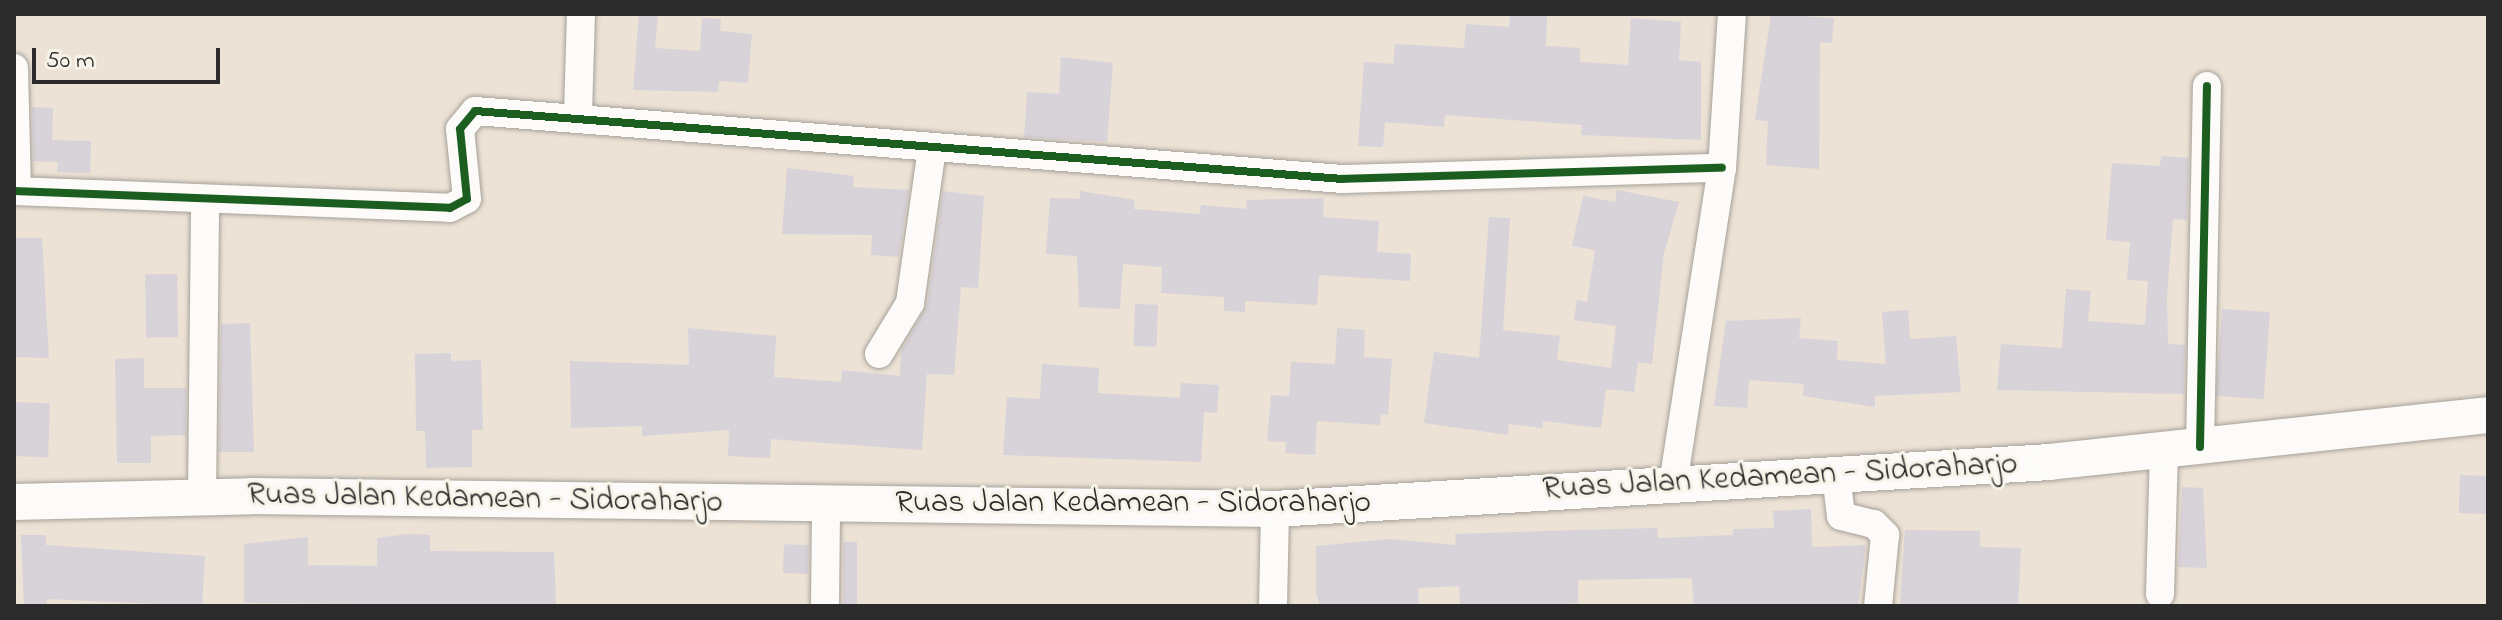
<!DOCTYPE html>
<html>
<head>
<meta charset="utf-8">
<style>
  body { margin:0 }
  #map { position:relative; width:2502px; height:620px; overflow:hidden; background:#ece2d5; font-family:"Indie Flower",sans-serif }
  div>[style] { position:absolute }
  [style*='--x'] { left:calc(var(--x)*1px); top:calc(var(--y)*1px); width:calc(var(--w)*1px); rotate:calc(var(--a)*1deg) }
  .building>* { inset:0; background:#d8d2d9; transform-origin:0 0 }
  .roads { filter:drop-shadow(0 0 2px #a6a199) drop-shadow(0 0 2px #a6a199) }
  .minor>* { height:28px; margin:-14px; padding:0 14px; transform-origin:14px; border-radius:14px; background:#fcfbf9 }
  .major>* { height:36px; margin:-18px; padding:0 18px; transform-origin:18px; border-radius:18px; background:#fcfbf9 }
  .cycleway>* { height:8px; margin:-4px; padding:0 4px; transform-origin:4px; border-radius:4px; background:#1b5e20 }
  span { translate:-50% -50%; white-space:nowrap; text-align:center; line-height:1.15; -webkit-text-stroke:6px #f7f3e8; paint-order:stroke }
  .street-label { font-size:32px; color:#2b2b2b }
  .frame { position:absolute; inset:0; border:16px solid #2b2b2b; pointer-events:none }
  .scale { position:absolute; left:32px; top:48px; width:188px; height:36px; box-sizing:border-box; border:4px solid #2b2b2b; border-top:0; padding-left:10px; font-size:24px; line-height:28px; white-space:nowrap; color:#2b2b2b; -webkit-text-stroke:6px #f7f3e8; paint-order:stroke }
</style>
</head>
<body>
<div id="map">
  <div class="building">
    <i style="clip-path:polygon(639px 14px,658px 14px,655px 48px,700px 51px,702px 18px,721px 19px,720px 31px,752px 34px,748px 83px,719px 81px,718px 92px,633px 90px)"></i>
    <i style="clip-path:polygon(1510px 14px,1547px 14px,1546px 46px,1580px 48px,1580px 62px,1628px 65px,1631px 18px,1681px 22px,1679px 60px,1701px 62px,1701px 140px,1581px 135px,1582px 125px,1445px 115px,1444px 127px,1385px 122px,1383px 147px,1358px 146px,1364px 62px,1393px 64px,1395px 44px,1464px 48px,1466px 24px,1509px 27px)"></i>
    <i style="clip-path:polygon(1771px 14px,1834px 18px,1832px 43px,1820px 42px,1819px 169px,1766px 165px,1768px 121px,1755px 120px)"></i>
    <i style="clip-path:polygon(1061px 57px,1113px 63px,1107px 142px,1024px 137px,1027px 92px,1059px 94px)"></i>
    <i style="clip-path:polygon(32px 107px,53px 108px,52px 140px,91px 141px,90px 173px,57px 172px,58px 162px,33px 161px)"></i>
    <i style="clip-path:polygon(2161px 156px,2189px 158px,2187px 220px,2173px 219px,2167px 296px,2168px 344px,2185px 345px,2184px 394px,1997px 390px,2001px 344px,2062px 348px,2066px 289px,2091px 291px,2088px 321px,2145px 325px,2148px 281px,2127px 280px,2130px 242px,2106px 240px,2112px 163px,2160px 166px)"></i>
    <i style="clip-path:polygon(787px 168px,854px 176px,853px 187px,909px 190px,899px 257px,871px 255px,872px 235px,782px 234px)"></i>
    <i style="clip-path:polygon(1617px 190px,1679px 202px,1664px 253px,1652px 364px,1638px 362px,1634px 392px,1606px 389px,1601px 428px,1543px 421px,1542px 428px,1509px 424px,1508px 435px,1424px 423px,1434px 352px,1479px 358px,1489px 217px,1510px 218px,1503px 330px,1560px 336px,1557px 360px,1611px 368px,1616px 326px,1574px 320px,1577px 300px,1587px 302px,1595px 250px,1572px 246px,1583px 196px,1615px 202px)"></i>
    <i style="clip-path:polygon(943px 191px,984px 196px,978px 288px,961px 287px,954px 375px,927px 374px,922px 450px,771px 439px,770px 458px,728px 456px,729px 430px,642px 436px,642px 426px,571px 428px,570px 361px,689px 365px,688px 328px,776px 336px,774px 377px,841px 382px,842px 370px,900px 376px,901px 351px,927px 305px)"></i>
    <i style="clip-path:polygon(1080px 191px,1135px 200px,1134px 209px,1200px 214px,1201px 205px,1246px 209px,1247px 200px,1324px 198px,1323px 217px,1379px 221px,1377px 252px,1411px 254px,1410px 281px,1319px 275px,1317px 305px,1245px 301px,1245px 312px,1224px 311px,1224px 297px,1161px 293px,1162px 267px,1123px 264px,1120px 309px,1079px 307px,1077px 256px,1046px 254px,1050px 198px,1080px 199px)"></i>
    <i style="clip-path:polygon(14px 238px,42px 238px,49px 358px,14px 357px)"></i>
    <i style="left:177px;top:274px;width:63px;height:32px;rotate:89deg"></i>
    <i style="left:1135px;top:304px;width:23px;height:42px;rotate:2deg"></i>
    <i style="left:2222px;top:309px;width:48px;height:87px;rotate:4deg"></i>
    <i style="clip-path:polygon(1908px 310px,1910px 339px,1956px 336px,1961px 392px,1875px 396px,1875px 407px,1803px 396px,1804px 384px,1749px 380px,1747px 408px,1714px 406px,1726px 321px,1801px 318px,1799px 338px,1838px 341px,1837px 360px,1886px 364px,1882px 312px)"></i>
    <i style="clip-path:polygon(250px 323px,254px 452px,219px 452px,221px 324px)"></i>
    <i style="clip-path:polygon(1337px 328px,1365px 330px,1364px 357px,1392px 359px,1388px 415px,1381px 414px,1380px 425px,1317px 421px,1315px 455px,1285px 453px,1286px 442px,1267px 441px,1271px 395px,1289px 396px,1291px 362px,1335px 364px)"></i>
    <i style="clip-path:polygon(451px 353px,451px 361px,481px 360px,483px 430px,472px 430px,472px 467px,426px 468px,425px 431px,416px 431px,415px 354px)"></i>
    <i style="clip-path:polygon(144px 358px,144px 388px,186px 388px,186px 435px,151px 436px,151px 463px,117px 463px,115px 359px)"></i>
    <i style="clip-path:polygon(1042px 364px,1099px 368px,1098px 393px,1180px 398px,1181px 383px,1219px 385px,1217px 413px,1204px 412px,1201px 462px,1003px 455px,1007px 397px,1040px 399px)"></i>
    <i style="left:14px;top:402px;width:36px;height:54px;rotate:2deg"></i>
    <i style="left:2460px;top:475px;width:27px;height:38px;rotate:2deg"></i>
    <i style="clip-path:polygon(2182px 487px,2203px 488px,2207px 568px,2178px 567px)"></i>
    <i style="clip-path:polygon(1811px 509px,1812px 547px,1866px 545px,1858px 606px,1694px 606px,1692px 578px,1578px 580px,1578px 603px,1548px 606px,1460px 606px,1459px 586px,1418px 588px,1419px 606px,1320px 606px,1316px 593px,1316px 546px,1389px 539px,1456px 545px,1455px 534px,1576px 530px,1657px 528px,1658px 538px,1733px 535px,1733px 529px,1774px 528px,1773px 511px)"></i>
    <i style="clip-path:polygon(1905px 530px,1980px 531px,1980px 547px,2021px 548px,2018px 606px,1900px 606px)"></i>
    <i style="clip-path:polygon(408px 534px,430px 535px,430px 551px,554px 552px,556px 606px,244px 603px,244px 544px,308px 537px,308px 565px,377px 566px,377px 538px)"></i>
    <i style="clip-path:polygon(21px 535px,46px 535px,46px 545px,205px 556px,202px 606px,47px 599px,46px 606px,24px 606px)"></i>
    <i style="left:843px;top:542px;width:14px;height:64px"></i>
    <i style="left:809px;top:545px;width:29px;height:25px;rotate:92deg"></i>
  </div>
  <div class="roads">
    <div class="minor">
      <i style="--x:14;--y:68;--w:123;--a:88.6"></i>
      <i style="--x:578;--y:114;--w:100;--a:-88.3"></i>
      <i style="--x:14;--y:191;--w:436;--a:2.2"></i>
      <i style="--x:450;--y:208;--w:19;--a:-28"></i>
      <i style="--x:467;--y:199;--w:70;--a:-95.7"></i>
      <i style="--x:460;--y:129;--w:23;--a:-50"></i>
      <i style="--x:475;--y:111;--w:870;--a:4.48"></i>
      <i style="--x:1342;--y:179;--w:380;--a:-1.7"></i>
      <i style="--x:879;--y:354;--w:60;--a:-58.7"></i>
      <i style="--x:910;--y:303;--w:157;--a:-81.9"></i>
      <i style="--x:2200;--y:447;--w:361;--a:-88.9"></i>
      <i style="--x:1836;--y:475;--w:41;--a:83"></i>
      <i style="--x:1841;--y:516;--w:34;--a:14"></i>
      <i style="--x:1874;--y:524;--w:16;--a:45"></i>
      <i style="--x:1885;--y:535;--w:71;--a:95.6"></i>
      <i style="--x:1673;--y:484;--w:320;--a:-81.2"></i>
      <i style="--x:1722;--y:168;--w:154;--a:-86.3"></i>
      <i style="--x:202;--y:498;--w:296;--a:-89.4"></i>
      <i style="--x:2160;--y:594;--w:143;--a:-88.4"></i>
      <i style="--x:825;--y:606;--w:102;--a:-89.4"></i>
      <i style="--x:1273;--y:606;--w:97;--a:-88.8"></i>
    </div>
    <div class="major">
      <i style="--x:14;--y:502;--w:238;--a:-1.4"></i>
      <i style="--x:252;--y:496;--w:1023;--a:0.73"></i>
      <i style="--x:1275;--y:509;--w:775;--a:-3.47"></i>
      <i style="--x:2049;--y:462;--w:442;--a:-6.1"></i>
    </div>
  </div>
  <div class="cycleway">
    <i style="--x:14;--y:191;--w:436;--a:2.2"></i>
    <i style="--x:450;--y:208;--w:19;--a:-28"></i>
    <i style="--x:467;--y:199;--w:70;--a:-95.7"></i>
    <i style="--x:460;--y:129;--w:23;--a:-50"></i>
    <i style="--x:475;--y:111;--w:870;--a:4.48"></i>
    <i style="--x:1342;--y:179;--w:380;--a:-1.7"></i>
    <i style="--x:2200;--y:447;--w:361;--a:-88.9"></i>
  </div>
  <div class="street-label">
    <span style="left:1780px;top:478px;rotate:-3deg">Ruas Jalan Kedamean - Sidoraharjo</span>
    <span style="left:485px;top:500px;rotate:1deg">Ruas Jalan Kedamean - Sidoraharjo</span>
    <span style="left:1133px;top:504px">Ruas Jalan Kedamean - Sidoraharjo</span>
  </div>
  <div class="frame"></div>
  <div class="scale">50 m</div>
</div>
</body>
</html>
